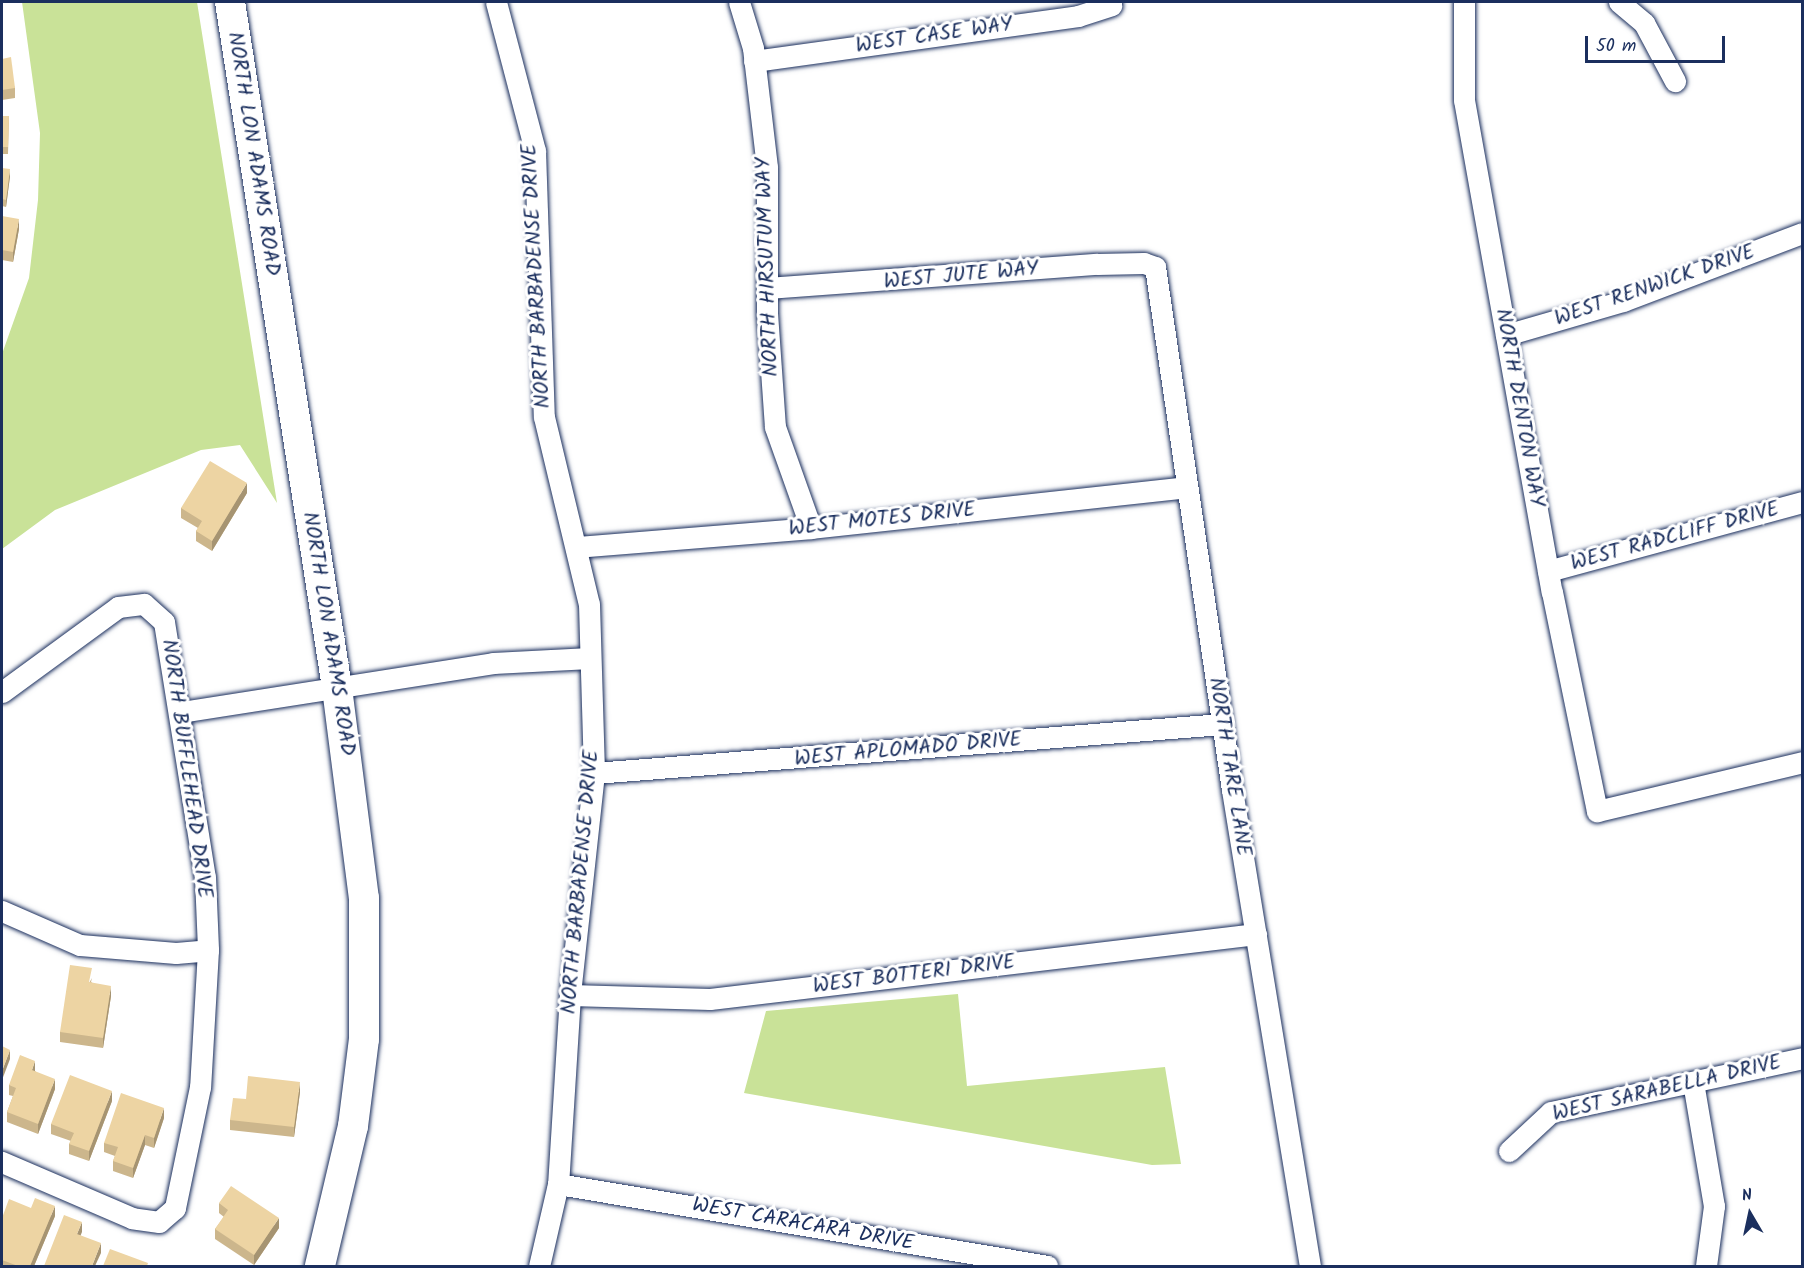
<!DOCTYPE html>
<html>
<head>
<meta charset="utf-8">
<style>
  body { margin:0 }
  #map { position:relative; width:1804px; height:1268px; overflow:hidden; background:#fff; font-family:Kalam,sans-serif }
  div>[style] { position:absolute }
  [style*='--x'] { left:calc(var(--x)*1px); top:calc(var(--y)*1px); width:calc(var(--w)*1px); rotate:calc(var(--a)*1deg) }
  .green>* { inset:0; background:#c9e298 }
  .roads { filter:drop-shadow(0 0 2px #1b2f5e) drop-shadow(0 0 2px #1b2f5e) }
  .street>* { height:21px; margin:-10.5px; padding:0 10.5px; transform-origin:10.5px; border-radius:10.5px; background:#fff }
  .secondary>* { height:30px; margin:-15px; padding:0 15px; transform-origin:15px; border-radius:15px; background:#fff }
  .wall>* { inset:0; background:#ccb68c }
  .shaded-wall>* { inset:0; background:#a69472 }
  .building>* { inset:0; background:#edd4a3 }
  span { translate:-50% -50%; white-space:nowrap; text-align:center; line-height:1.15; -webkit-text-stroke:6px #fff; paint-order:stroke }
  .street-label { font-size:21px; color:#1b2f5e }
  .frame { position:absolute; inset:0; border:3px solid #1b2f5e; pointer-events:none }
  .north { position:absolute; left:1720px; top:1184px; width:60px; height:60px; -webkit-text-stroke:4px #fff; paint-order:stroke; rotate:351deg; font-size:16px; font-weight:700; line-height:24px; text-align:center; color:#1b2f5e }
  .north::after { content:''; display:block; margin:auto; width:21px; height:27px; background:#1b2f5e; clip-path:polygon(50% 0,100% 100%,50% 72%,0 100%) }
  .scale { position:absolute; left:1585px; top:36px; width:140px; height:27px; box-sizing:border-box; border:3px solid #1b2f5e; border-top:0; padding-left:8px; font-size:18px; line-height:21px; white-space:nowrap; color:#1b2f5e; -webkit-text-stroke:4px #fff; paint-order:stroke }
</style>
</head>
<body>
<div id="map">
  <div class="green">
    <i style="clip-path:polygon(22px 2px,197px 2px,277px 503px,240px 445px,201px 450px,55px 510px,2px 549px,2px 354px,29px 278px,38px 200px,40px 133px)"></i>
    <i style="clip-path:polygon(958px 994px,967px 1086px,1165px 1067px,1181px 1164px,1152px 1165px,744px 1093px,766px 1011px)"></i>
  </div>
  <div class="roads">
    <div class="street">
      <i style="--x:496;--y:2;--w:154;--a:75.3"></i>
      <i style="--x:535;--y:151;--w:266;--a:88.1"></i>
      <i style="--x:544;--y:417;--w:192;--a:76.5"></i>
      <i style="--x:589;--y:604;--w:169;--a:88.3"></i>
      <i style="--x:594;--y:773;--w:223;--a:96.2"></i>
      <i style="--x:570;--y:995;--w:189;--a:93.6"></i>
      <i style="--x:558;--y:1184;--w:84;--a:103"></i>
      <i style="--x:739;--y:2;--w:48;--a:73.1"></i>
      <i style="--x:753;--y:48;--w:120;--a:83.3"></i>
      <i style="--x:767;--y:167;--w:146;--a:90"></i>
      <i style="--x:767;--y:313;--w:114;--a:86"></i>
      <i style="--x:775;--y:427;--w:107;--a:70.4"></i>
      <i style="--x:1464;--y:2;--w:98;--a:90"></i>
      <i style="--x:1464;--y:100;--w:500;--a:79.9"></i>
      <i style="--x:1552;--y:592;--w:224;--a:78.4"></i>
      <i style="--x:1597;--y:811;--w:211;--a:-13.4"></i>
      <i style="--x:1619;--y:2;--w:33;--a:40"></i>
      <i style="--x:1644;--y:23;--w:66;--a:61.9"></i>
      <i style="--x:754;--y:61;--w:327;--a:-7.9"></i>
      <i style="--x:1078;--y:16;--w:35;--a:-18"></i>
      <i style="--x:1111;--y:5;--w:3;--a:-90"></i>
      <i style="--x:767;--y:288;--w:331;--a:-4.2"></i>
      <i style="--x:1097;--y:264;--w:47;--a:-1.2"></i>
      <i style="--x:1144;--y:263;--w:12;--a:20"></i>
      <i style="--x:1155;--y:267;--w:529;--a:81.62"></i>
      <i style="--x:1232;--y:790;--w:482;--a:80.7"></i>
      <i style="--x:1506;--y:335;--w:122;--a:-16.2"></i>
      <i style="--x:1623;--y:301;--w:191;--a:-20.8"></i>
      <i style="--x:576;--y:547;--w:236;--a:-4.6"></i>
      <i style="--x:811;--y:528;--w:378;--a:-6.2"></i>
      <i style="--x:1548;--y:571;--w:263;--a:-15.2"></i>
      <i style="--x:2;--y:692;--w:144;--a:-36.2"></i>
      <i style="--x:118;--y:607;--w:26;--a:-7"></i>
      <i style="--x:144;--y:604;--w:27;--a:42"></i>
      <i style="--x:164;--y:622;--w:258;--a:80.9"></i>
      <i style="--x:205;--y:877;--w:73;--a:87.6"></i>
      <i style="--x:208;--y:950;--w:137;--a:93.3"></i>
      <i style="--x:200;--y:1087;--w:124;--a:101.7"></i>
      <i style="--x:175;--y:1208;--w:21;--a:139"></i>
      <i style="--x:159;--y:1222;--w:27;--a:-172"></i>
      <i style="--x:132;--y:1218;--w:142;--a:-156.7"></i>
      <i style="--x:181;--y:712;--w:316;--a:-8.9"></i>
      <i style="--x:493;--y:663;--w:97;--a:-3"></i>
      <i style="--x:594;--y:773;--w:630;--a:-4.46"></i>
      <i style="--x:2;--y:911;--w:85;--a:23.6"></i>
      <i style="--x:80;--y:945;--w:96;--a:4.8"></i>
      <i style="--x:176;--y:953;--w:32;--a:-5"></i>
      <i style="--x:570;--y:995;--w:140;--a:1.6"></i>
      <i style="--x:710;--y:999;--w:550;--a:-6.79"></i>
      <i style="--x:1693;--y:1082;--w:126;--a:80.4"></i>
      <i style="--x:1714;--y:1206;--w:61;--a:97.6"></i>
      <i style="--x:1509;--y:1151;--w:57;--a:-42.9"></i>
      <i style="--x:1551;--y:1112;--w:257;--a:-12.1"></i>
      <i style="--x:558;--y:1184;--w:496;--a:9.5"></i>
    </div>
    <div class="secondary">
      <i style="--x:230;--y:2;--w:694;--a:81.13"></i>
      <i style="--x:337;--y:688;--w:212;--a:82.7"></i>
      <i style="--x:364;--y:898;--w:141;--a:90"></i>
      <i style="--x:364;--y:1039;--w:88;--a:97.2"></i>
      <i style="--x:353;--y:1126;--w:144;--a:103.3"></i>
    </div>
  </div>
  <div class="wall">
    <i style="clip-path:polygon(2px 59px,15px 88px,15px 98px,2px 100px)"></i>
    <i style="clip-path:polygon(2px 116px,9px 116px,8px 154px,2px 154px)"></i>
    <i style="clip-path:polygon(2px 168px,10px 176px,6px 207px,2px 206px)"></i>
    <i style="clip-path:polygon(2px 216px,19px 229px,13px 262px,2px 260px)"></i>
    <i style="clip-path:polygon(247px 493px,212px 551px,196px 541px,196px 531px,198px 528px,181px 518px,181px 508px)"></i>
    <i style="clip-path:polygon(92px 978px,91px 982px,111px 996px,103px 1048px,60px 1042px,60px 1032px)"></i>
    <i style="clip-path:polygon(35px 1071px,55px 1089px,38px 1134px,7px 1122px,7px 1112px,13px 1096px,9px 1095px,9px 1085px)"></i>
    <i style="clip-path:polygon(300px 1092px,294px 1137px,230px 1130px,230px 1120px,246px 1099px)"></i>
    <i style="clip-path:polygon(112px 1101px,89px 1161px,69px 1154px,69px 1144px,71px 1141px,51px 1134px,51px 1124px)"></i>
    <i style="clip-path:polygon(164px 1118px,154px 1148px,145px 1145px,133px 1178px,113px 1171px,113px 1161px,115px 1156px,104px 1152px,104px 1143px)"></i>
    <i style="clip-path:polygon(219px 1203px,279px 1228px,254px 1265px,215px 1239px,215px 1229px,224px 1217px,219px 1213px)"></i>
    <i style="clip-path:polygon(55px 1216px,34px 1266px,2px 1266px,2px 1218px)"></i>
  </div>
  <div class="shaded-wall">
    <i style="clip-path:polygon(10px 169px,10px 176px,6px 207px,6px 200px)"></i>
    <i style="clip-path:polygon(19px 219px,19px 229px,13px 262px,13px 252px)"></i>
    <i style="clip-path:polygon(247px 483px,247px 493px,212px 551px,212px 541px)"></i>
    <i style="clip-path:polygon(111px 986px,111px 996px,103px 1048px,103px 1038px)"></i>
    <i style="clip-path:polygon(10px 1050px,10px 1059px,2px 1080px,2px 1071px)"></i>
    <i style="clip-path:polygon(35px 1061px,35px 1071px,32px 1080px,32px 1070px)"></i>
    <i style="clip-path:polygon(55px 1079px,55px 1089px,38px 1134px,38px 1124px)"></i>
    <i style="clip-path:polygon(300px 1082px,300px 1092px,294px 1137px,294px 1127px)"></i>
    <i style="clip-path:polygon(112px 1091px,112px 1101px,89px 1161px,89px 1151px)"></i>
    <i style="clip-path:polygon(164px 1108px,164px 1118px,154px 1148px,154px 1138px)"></i>
    <i style="clip-path:polygon(145px 1135px,145px 1145px,133px 1178px,133px 1168px)"></i>
    <i style="clip-path:polygon(55px 1206px,55px 1216px,34px 1266px,30px 1266px)"></i>
    <i style="clip-path:polygon(279px 1218px,279px 1228px,254px 1265px,254px 1255px)"></i>
    <i style="clip-path:polygon(82px 1222px,82px 1232px,77px 1244px,77px 1234px)"></i>
    <i style="clip-path:polygon(101px 1243px,101px 1253px,95px 1266px,92px 1266px)"></i>
  </div>
  <div class="building">
    <i style="clip-path:polygon(11px 57px,15px 88px,2px 90px,2px 59px)"></i>
    <i style="clip-path:polygon(2px 116px,9px 116px,8px 147px,2px 147px)"></i>
    <i style="clip-path:polygon(2px 168px,10px 169px,6px 200px,2px 199px)"></i>
    <i style="clip-path:polygon(2px 216px,19px 219px,13px 252px,2px 250px)"></i>
    <i style="clip-path:polygon(210px 461px,247px 483px,212px 541px,196px 531px,202px 521px,181px 508px)"></i>
    <i style="clip-path:polygon(70px 965px,92px 968px,89px 982px,111px 986px,103px 1038px,60px 1032px)"></i>
    <i style="clip-path:polygon(2px 1046px,10px 1050px,2px 1071px)"></i>
    <i style="clip-path:polygon(20px 1055px,35px 1061px,32px 1070px,55px 1079px,38px 1124px,7px 1112px,16px 1088px,9px 1085px)"></i>
    <i style="clip-path:polygon(70px 1075px,112px 1091px,89px 1151px,69px 1144px,74px 1133px,51px 1124px)"></i>
    <i style="clip-path:polygon(248px 1076px,300px 1082px,294px 1127px,230px 1120px,233px 1098px,246px 1099px)"></i>
    <i style="clip-path:polygon(121px 1093px,164px 1108px,154px 1138px,145px 1135px,133px 1168px,113px 1161px,118px 1147px,104px 1143px)"></i>
    <i style="clip-path:polygon(231px 1186px,279px 1218px,254px 1255px,215px 1229px,228px 1210px,219px 1203px)"></i>
    <i style="clip-path:polygon(35px 1198px,55px 1206px,30px 1266px,18px 1266px,2px 1260px,2px 1218px,9px 1199px,31px 1208px)"></i>
    <i style="clip-path:polygon(64px 1215px,82px 1222px,77px 1234px,101px 1243px,92px 1266px,44px 1266px)"></i>
    <i style="clip-path:polygon(110px 1249px,148px 1263px,147px 1266px,103px 1266px)"></i>
  </div>
  <div class="street-label">
    <span style="left:934px;top:36px;rotate:-8deg">WEST CASE WAY</span>
    <span style="left:253px;top:154px;rotate:81deg">NORTH LON ADAMS ROAD</span>
    <span style="left:768px;top:267px;rotate:-92deg">NORTH HIRSUTUM WAY</span>
    <span style="left:537px;top:276px;rotate:-93deg">NORTH BARBADENSE DRIVE</span>
    <span style="left:961px;top:276px;rotate:-5deg">WEST JUTE WAY</span>
    <span style="left:1655px;top:286px;rotate:-19deg">WEST RENWICK DRIVE</span>
    <span style="left:1519px;top:408px;rotate:80deg">NORTH DENTON WAY</span>
    <span style="left:882px;top:520px;rotate:-6deg">WEST MOTES DRIVE</span>
    <span style="left:1675px;top:537px;rotate:-15deg">WEST RADCLIFF DRIVE</span>
    <span style="left:328px;top:634px;rotate:81deg">NORTH LON ADAMS ROAD</span>
    <span style="left:908px;top:750px;rotate:-5deg">WEST APLOMADO DRIVE</span>
    <span style="left:1229px;top:767px;rotate:81deg">NORTH TARE LANE</span>
    <span style="left:186px;top:769px;rotate:82deg">NORTH BUFFLEHEAD DRIVE</span>
    <span style="left:581px;top:882px;rotate:-85deg">NORTH BARBADENSE DRIVE</span>
    <span style="left:914px;top:975px;rotate:-7deg">WEST BOTTERI DRIVE</span>
    <span style="left:1667px;top:1089px;rotate:-13deg">WEST SARABELLA DRIVE</span>
    <span style="left:803px;top:1225px;rotate:10deg">WEST CARACARA DRIVE</span>
  </div>
  <div class="frame"></div>
  <div class="north">N</div>
  <div class="scale">50 m</div>
</div>
</body>
</html>
